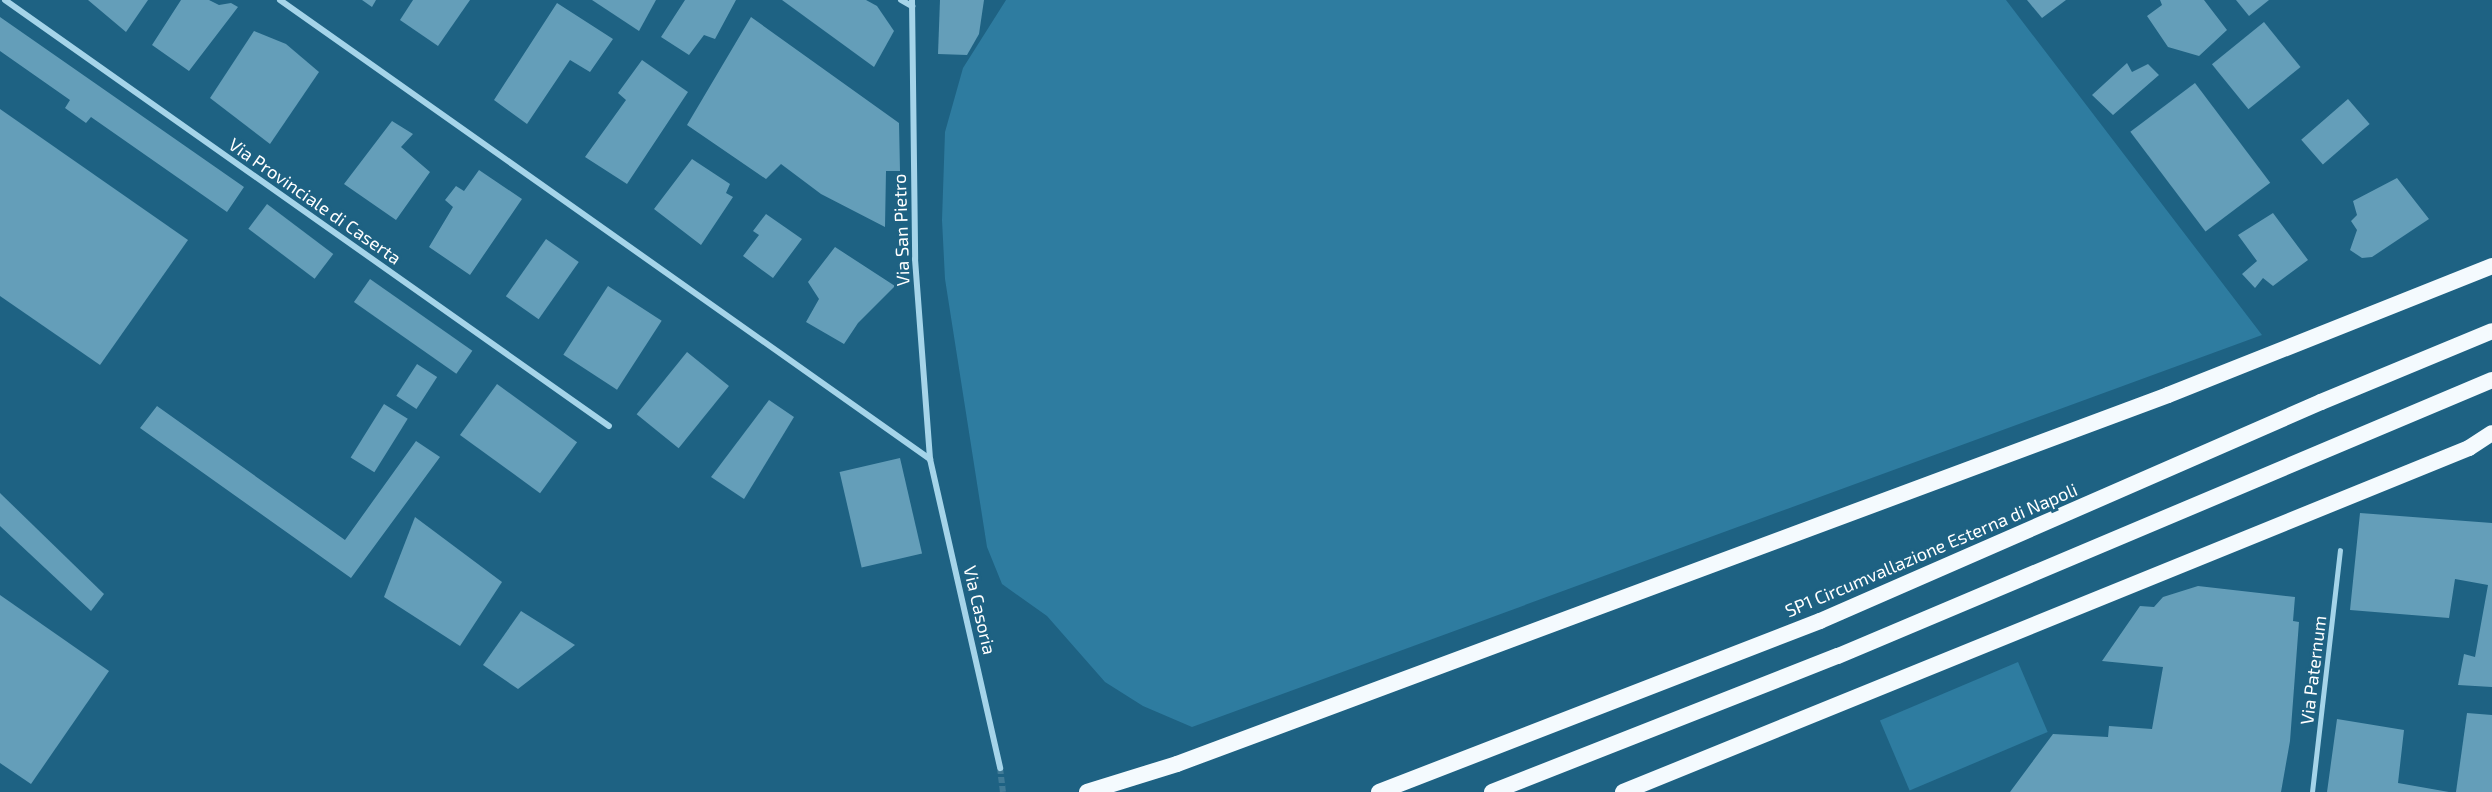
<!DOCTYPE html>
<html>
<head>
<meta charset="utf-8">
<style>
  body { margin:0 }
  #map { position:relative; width:2492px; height:792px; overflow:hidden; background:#1e6283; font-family:"Exo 2",sans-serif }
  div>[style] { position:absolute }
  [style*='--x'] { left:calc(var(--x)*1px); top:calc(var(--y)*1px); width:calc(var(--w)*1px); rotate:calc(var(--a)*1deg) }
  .green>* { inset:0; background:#2e7ca0; transform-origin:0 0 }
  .building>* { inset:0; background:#649eb9; transform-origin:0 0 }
  .minor-tunnel>* { height:6px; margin-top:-3px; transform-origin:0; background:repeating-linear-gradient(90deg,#407a96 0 6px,transparent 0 9px) }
  .service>* { height:4.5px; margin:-2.25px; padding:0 2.25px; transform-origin:2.25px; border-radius:2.25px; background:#a5d4e9 }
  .minor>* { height:6px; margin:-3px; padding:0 3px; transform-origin:3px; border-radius:3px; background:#a5d4e9 }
  .trunk>* { height:16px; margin:-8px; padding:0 8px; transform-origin:8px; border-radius:8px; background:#f4fafe }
  span { translate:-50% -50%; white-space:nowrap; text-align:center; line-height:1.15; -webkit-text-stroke:6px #1e6283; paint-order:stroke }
  .street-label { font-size:18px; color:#fff }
</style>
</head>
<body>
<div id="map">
  <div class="green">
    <i style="clip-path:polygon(1006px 0,2006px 0,2262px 335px,1192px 727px,1143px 706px,1105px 682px,1047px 616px,1002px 584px,987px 547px,945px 279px,942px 220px,945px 132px,963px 68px)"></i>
    <i style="left:2018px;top:662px;width:76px;height:150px;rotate:67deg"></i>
  </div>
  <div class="building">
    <i style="clip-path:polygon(88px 0,148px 0,126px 32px)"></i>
    <i style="clip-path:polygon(181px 0,209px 0,219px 5px,231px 3px,238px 7px,189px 71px,152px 45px)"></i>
    <i style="clip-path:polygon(362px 0,376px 0,372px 7px)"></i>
    <i style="clip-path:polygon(413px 0,470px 0,438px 46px,400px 20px)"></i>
    <i style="clip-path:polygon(592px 0,656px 0,639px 31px)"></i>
    <i style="clip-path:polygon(685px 0,736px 0,715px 39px,704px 35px,689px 55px,661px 37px)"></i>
    <i style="clip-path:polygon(782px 0,866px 0,877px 6px,894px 31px,874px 67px)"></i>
    <i style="clip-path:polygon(940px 0,984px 0,979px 34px,967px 55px,938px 54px)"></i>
    <i style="clip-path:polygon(2027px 0,2066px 0,2042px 18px)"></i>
    <i style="clip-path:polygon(2160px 0,2204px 0,2227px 30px,2199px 56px,2168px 47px,2147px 16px,2162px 5px)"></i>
    <i style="clip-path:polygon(2236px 0,2269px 0,2249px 16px)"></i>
    <i style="clip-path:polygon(557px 3px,613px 39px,590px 72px,570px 60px,527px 124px,494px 100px)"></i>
    <i style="clip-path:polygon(0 17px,244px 187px,227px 212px,91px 117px,86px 123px,65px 108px,70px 100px,0 51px)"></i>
    <i style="clip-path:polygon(751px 17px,899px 123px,900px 171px,886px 171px,885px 227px,821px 194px,781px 164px,766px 179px,687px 125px)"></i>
    <i style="left:2264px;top:22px;width:58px;height:67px;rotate:51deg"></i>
    <i style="clip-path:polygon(254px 31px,286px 44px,319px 72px,270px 144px,210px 98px)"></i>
    <i style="clip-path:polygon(642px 60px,688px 92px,627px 184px,585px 157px,626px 100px,618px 93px)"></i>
    <i style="clip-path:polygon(2127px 63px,2132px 72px,2148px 64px,2159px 75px,2113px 115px,2092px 95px)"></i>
    <i style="left:2195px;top:83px;width:125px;height:81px;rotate:53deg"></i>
    <i style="left:2348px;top:99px;width:33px;height:62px;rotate:49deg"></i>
    <i style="clip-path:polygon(0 109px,188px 240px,100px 365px,0 296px)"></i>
    <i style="clip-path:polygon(392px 121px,413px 134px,401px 147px,430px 172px,396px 220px,344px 184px)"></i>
    <i style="clip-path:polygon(692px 159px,730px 184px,726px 193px,733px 197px,701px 245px,654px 209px)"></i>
    <i style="clip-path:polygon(479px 170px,522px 199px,470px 275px,429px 247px,453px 207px,445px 200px,456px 186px,464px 191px)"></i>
    <i style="clip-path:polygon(2397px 178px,2429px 219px,2372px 257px,2362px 258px,2350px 250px,2357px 230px,2351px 221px,2357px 215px,2353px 201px)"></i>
    <i style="left:267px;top:204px;width:83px;height:31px;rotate:37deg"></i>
    <i style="clip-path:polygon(2273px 213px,2308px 260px,2273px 286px,2263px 278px,2255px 288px,2242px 274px,2257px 261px,2238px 235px)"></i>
    <i style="clip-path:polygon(766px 214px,802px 239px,773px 278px,743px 256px,759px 235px,753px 231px)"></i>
    <i style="left:546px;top:239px;width:40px;height:70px;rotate:35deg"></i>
    <i style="clip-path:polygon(835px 247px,895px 286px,858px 323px,844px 344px,806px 322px,819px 299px,808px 282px)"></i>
    <i style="left:370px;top:279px;width:125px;height:28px;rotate:35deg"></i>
    <i style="left:608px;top:286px;width:64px;height:82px;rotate:33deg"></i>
    <i style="left:687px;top:352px;width:54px;height:80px;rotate:39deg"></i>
    <i style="left:417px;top:364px;width:24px;height:38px;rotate:33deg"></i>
    <i style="left:497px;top:384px;width:99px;height:63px;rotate:36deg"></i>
    <i style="clip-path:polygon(769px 400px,794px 417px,744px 499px,711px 477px)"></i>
    <i style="left:384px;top:404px;width:28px;height:63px;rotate:32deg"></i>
    <i style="clip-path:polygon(157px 406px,345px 540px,416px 441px,440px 457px,351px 578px,140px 428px)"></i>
    <i style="left:900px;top:458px;width:98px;height:62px;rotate:77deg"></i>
    <i style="clip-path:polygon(0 493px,104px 594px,91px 611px,0 526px)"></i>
    <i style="clip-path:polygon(2360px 513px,2492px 523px,2492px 687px,2458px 685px,2464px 654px,2475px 657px,2488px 585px,2455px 579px,2449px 618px,2350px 610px)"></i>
    <i style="clip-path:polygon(415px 517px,502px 582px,460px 646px,384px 597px)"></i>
    <i style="clip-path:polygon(2198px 586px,2295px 597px,2293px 621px,2299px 622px,2290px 741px,2281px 792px,2010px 792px,2053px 734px,2108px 737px,2109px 726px,2152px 729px,2163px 667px,2102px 661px,2140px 606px,2154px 607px,2163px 597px)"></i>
    <i style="clip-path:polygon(0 595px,109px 671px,31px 784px,0 763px)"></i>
    <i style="clip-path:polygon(521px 611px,575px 645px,518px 689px,483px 665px)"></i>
    <i style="clip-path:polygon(2467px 713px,2492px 715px,2492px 792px,2456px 792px)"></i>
    <i style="clip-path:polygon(2337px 719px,2404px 730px,2398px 783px,2449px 792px,2327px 792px)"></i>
  </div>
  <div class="minor-tunnel">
    <i style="--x:1000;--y:768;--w:24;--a:83"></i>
  </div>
  <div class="service">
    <i style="--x:2312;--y:792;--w:243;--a:-83.4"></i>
  </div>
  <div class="minor">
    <i style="--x:5;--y:0;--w:739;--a:35.2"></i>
    <i style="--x:280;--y:0;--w:796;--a:35.23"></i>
    <i style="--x:901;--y:0;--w:13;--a:29"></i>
    <i style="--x:912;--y:0;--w:259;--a:89.3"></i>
    <i style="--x:915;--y:259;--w:201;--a:85.7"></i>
    <i style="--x:930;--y:459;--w:317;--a:77.2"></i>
  </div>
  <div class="trunk">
    <i style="--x:1087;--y:792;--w:94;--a:-17.3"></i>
    <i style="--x:1177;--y:764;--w:1057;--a:-20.42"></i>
    <i style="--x:2168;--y:395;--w:349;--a:-21.7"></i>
    <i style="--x:1379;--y:792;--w:473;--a:-21.2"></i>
    <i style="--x:1820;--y:621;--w:547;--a:-23.61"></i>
    <i style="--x:2321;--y:402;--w:185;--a:-22.5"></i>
    <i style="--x:1492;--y:792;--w:372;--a:-21.5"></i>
    <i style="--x:1838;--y:656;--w:710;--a:-22.88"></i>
    <i style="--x:1623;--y:792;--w:913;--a:-22.13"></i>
    <i style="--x:2469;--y:448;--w:27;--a:-33"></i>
  </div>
  <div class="street-label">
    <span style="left:315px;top:201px;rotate:35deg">Via Provinciale di Caserta</span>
    <span style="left:901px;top:230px;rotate:-92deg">Via San Pietro</span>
    <span style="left:1931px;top:550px;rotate:-23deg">SP1 Circumvallazione Esterna di Napoli</span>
    <span style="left:980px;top:610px;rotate:77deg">Via Casoria</span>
    <span style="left:2313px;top:670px;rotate:-83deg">Via Paternum</span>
  </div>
</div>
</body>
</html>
